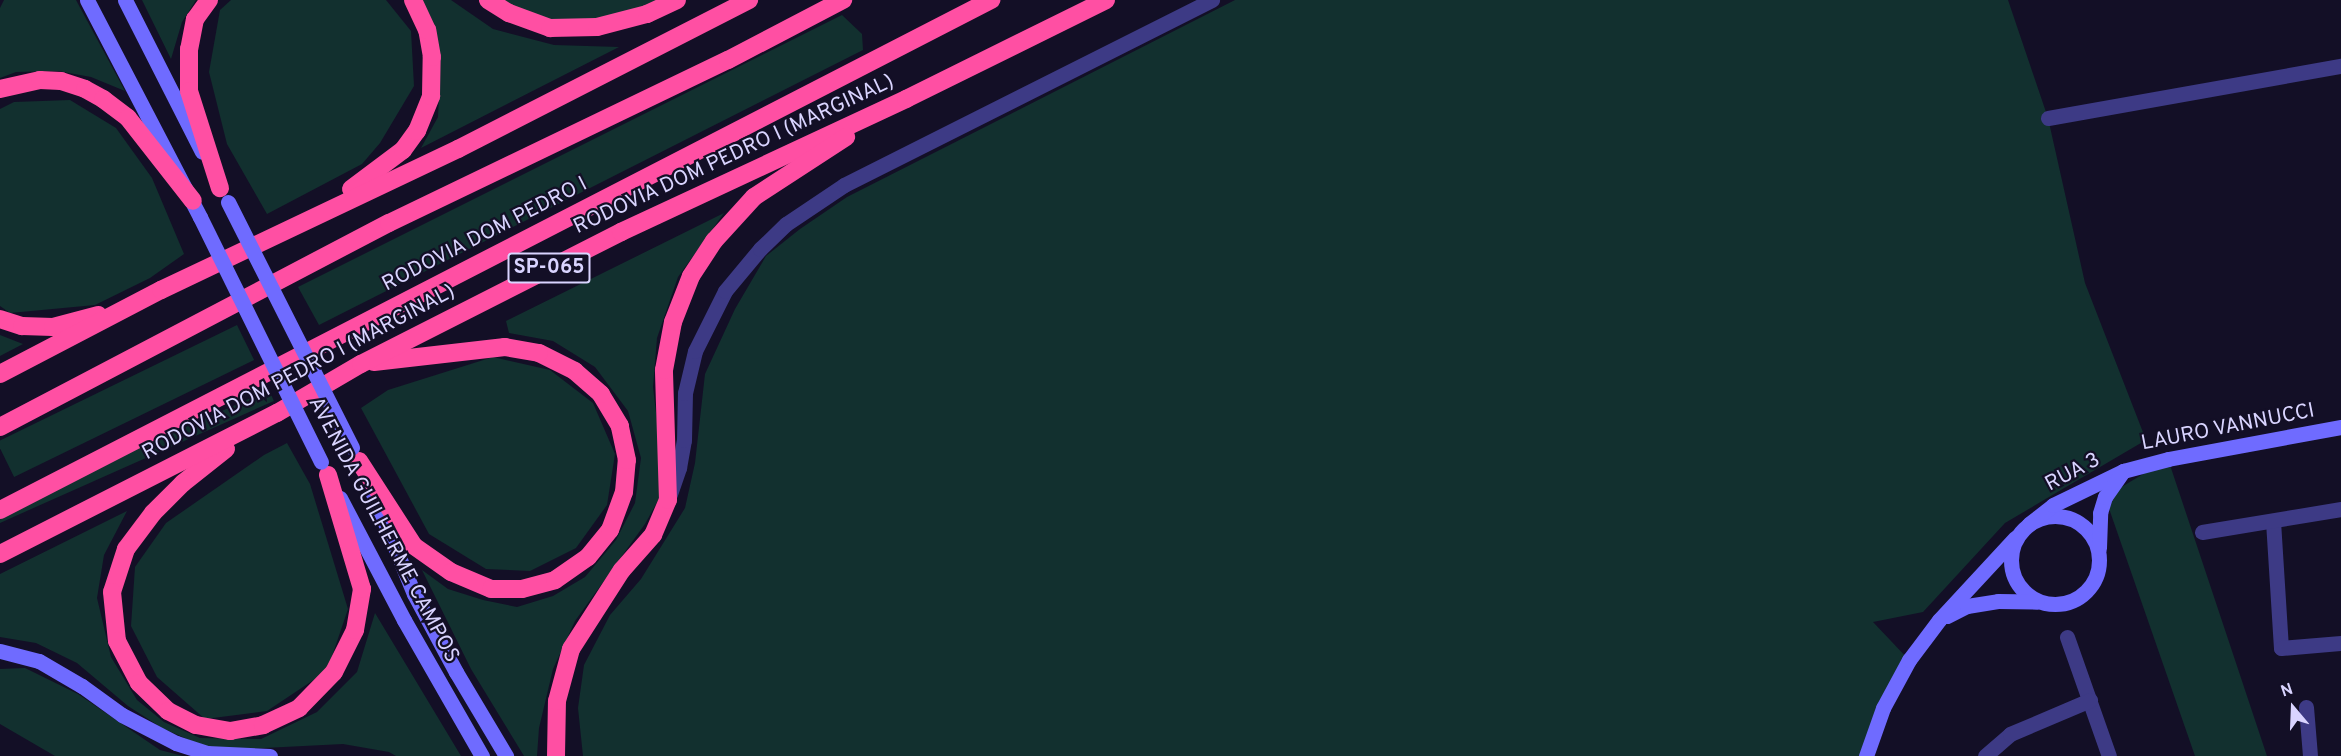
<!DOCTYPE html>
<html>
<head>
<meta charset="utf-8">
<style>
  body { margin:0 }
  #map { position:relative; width:2341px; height:756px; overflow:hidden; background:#130f26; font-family:Overpass,sans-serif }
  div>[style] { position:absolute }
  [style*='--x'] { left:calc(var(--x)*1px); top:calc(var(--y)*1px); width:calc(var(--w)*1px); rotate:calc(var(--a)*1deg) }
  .green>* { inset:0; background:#12302f; transform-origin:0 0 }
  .street>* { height:15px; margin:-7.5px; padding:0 7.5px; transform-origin:7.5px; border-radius:7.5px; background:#3d3a85 }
  .secondary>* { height:15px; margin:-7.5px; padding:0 7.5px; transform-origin:7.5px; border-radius:7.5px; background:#6f6bff }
  .secondary>.ring { margin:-7.5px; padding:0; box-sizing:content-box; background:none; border:15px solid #6f6bff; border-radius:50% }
  .highway>* { height:18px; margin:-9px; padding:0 9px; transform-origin:9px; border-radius:9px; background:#ff4fa3 }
  .secondary-bridge>* { height:15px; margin:-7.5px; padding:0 7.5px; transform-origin:7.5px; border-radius:7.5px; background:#6f6bff }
  span { translate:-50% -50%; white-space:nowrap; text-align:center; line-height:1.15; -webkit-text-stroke:4.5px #130f26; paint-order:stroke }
  .shield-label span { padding:2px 4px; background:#130f26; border:2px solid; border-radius:4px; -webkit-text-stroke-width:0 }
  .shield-label { font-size:20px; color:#d9d4ff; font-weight:700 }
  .street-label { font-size:21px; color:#d9d4ff }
  .north { position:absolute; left:2263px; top:678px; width:60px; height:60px; -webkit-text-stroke:4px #130f26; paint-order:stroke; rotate:341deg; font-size:16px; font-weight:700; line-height:24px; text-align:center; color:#d9d4ff }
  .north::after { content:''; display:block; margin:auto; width:21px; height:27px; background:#d9d4ff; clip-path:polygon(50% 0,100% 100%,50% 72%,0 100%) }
</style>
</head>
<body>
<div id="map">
  <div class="green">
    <i style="clip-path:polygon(4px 0,76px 0,125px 91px,91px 77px,58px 71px,16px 72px,0 78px,0 8px)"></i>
    <i style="clip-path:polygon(142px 0,196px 0,182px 22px,171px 59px)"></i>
    <i style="clip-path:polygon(231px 0,386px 0,411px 31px,414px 86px,380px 143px,362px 164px,267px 214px,227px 144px,209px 72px,220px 10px)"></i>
    <i style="clip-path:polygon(421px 0,451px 0,493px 29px,554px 45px,619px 47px,421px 148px,438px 117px,440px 72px)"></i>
    <i style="clip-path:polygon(498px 0,660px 0,610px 23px,527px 19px)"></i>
    <i style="clip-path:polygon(1235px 0,2008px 0,2048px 118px,2085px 283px,2146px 440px,2005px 523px,1923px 612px,1873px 622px,1909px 660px,1866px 756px,583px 756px,578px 708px,584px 665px,610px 615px,641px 579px,685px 508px,695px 463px,705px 374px,735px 309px,766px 256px,800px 229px,847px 197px)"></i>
    <i style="clip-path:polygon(842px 15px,862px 34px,863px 50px,319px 325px,298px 287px)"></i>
    <i style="clip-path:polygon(70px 100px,116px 128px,152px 178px,184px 254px,150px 278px,95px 305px,10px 313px,0 306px,0 109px,14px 102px)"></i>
    <i style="clip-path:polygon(724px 213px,678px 277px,657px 338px,653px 387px,660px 447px,661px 495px,645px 524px,575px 621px,553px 669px,539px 728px,537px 756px,524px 756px,471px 669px,422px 570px,448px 589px,483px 600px,517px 607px,553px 596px,585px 577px,616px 540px,635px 503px,641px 458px,628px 411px,595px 367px,553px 341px,509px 333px,506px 321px)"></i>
    <i style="left:237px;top:325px;width:39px;height:267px;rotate:64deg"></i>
    <i style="clip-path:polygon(0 335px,23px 344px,0 356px)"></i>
    <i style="clip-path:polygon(493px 357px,550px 370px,593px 403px,615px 454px,607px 505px,576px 548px,530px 571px,486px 569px,429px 534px,361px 408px,388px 390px)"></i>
    <i style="left:269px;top:390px;width:12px;height:302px;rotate:66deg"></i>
    <i style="clip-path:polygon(287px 443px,310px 484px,348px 609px,327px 671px,267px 711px,205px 719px,157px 677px,131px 626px,135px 567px,166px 523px,264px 455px)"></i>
    <i style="clip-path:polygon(2168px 459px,2267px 756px,2195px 756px,2105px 497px)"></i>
    <i style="clip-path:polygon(127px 511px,104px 555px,97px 598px,111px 657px,137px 700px,164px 722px,200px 738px,261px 739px,317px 712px,357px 672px,375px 613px,461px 756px,396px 756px,389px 752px,343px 744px,244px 749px,203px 746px,162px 728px,128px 706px,77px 663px,36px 643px,0 637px,0 574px)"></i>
    <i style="clip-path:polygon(25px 668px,78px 694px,160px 750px,183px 756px,55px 756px,0 724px,0 669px)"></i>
  </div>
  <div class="street">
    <i style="--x:2048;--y:118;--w:298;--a:-10.1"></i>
    <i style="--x:670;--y:494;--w:28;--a:-71"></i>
    <i style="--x:679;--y:468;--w:28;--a:-80"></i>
    <i style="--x:684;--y:440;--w:47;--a:-88.8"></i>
    <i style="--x:685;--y:393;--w:43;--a:-76.6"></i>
    <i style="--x:695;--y:351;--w:67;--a:-63.4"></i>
    <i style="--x:725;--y:291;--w:55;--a:-50.2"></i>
    <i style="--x:760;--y:249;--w:36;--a:-44"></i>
    <i style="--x:786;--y:224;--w:70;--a:-33.9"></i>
    <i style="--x:844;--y:185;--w:412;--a:-26.7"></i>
    <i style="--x:2273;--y:521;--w:127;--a:86.4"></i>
    <i style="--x:2281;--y:648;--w:60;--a:-4.8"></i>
    <i style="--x:2202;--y:532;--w:141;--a:-9.4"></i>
    <i style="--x:2067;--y:637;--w:126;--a:70.6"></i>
    <i style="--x:2306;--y:707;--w:49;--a:85.3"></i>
    <i style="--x:1985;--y:756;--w:33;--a:-41"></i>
    <i style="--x:2010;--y:734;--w:87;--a:-23"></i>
  </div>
  <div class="secondary">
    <i style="--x:87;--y:0;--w:245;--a:62.5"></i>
    <i style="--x:125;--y:0;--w:170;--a:63.1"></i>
    <i style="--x:371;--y:489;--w:113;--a:67.7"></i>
    <i style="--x:414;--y:594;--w:89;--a:61.7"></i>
    <i style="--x:456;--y:672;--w:98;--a:59.2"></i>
    <i style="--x:340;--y:498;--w:138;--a:62.3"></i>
    <i style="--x:404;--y:620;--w:157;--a:60.2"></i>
    <i class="ring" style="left:2011px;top:516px;width:73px;height:73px"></i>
    <i style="--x:2029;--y:524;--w:31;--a:-38"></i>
    <i style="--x:2053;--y:505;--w:78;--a:-25.9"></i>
    <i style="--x:2123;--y:471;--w:47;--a:-14.9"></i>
    <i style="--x:2168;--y:459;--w:176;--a:-10.5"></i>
    <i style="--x:2099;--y:548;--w:35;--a:-88"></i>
    <i style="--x:2100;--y:513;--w:17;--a:-73"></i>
    <i style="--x:2105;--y:497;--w:32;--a:-55"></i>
    <i style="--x:1947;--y:616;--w:22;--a:-27"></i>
    <i style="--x:1967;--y:606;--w:31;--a:-9"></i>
    <i style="--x:1998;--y:601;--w:39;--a:1"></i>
    <i style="--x:0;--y:651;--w:40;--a:14.4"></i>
    <i style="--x:39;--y:661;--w:50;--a:30.2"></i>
    <i style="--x:82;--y:686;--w:49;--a:35.9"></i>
    <i style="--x:122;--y:715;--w:61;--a:27.4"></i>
    <i style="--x:176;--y:743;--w:33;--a:18"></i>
    <i style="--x:207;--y:753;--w:63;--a:2.7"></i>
    <i style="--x:1866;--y:756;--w:51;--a:-70.5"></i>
    <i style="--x:1883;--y:708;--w:55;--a:-61.6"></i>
    <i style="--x:1909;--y:660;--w:50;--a:-53.1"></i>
    <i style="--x:1939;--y:620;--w:112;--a:-47.2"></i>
  </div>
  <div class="highway">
    <i style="--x:209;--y:0;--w:24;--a:126"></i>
    <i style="--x:195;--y:19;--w:31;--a:101"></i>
    <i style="--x:189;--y:49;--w:42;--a:90"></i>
    <i style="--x:189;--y:91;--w:102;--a:72.3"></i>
    <i style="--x:488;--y:0;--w:25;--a:32"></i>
    <i style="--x:509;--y:13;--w:44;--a:20.1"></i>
    <i style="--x:550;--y:28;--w:47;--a:-1.2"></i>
    <i style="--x:597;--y:27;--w:52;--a:-14.6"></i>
    <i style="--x:647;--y:14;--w:33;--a:-25"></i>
    <i style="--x:0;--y:89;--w:41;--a:-12.7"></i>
    <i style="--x:40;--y:80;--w:21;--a:3"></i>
    <i style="--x:61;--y:81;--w:25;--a:18"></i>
    <i style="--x:85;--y:89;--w:21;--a:29"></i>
    <i style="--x:103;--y:99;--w:31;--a:37"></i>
    <i style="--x:128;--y:118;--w:105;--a:51.9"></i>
    <i style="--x:351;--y:189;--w:65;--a:-36.9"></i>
    <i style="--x:403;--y:150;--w:24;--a:-54"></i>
    <i style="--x:417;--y:131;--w:38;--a:-68"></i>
    <i style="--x:431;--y:96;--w:39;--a:-89"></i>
    <i style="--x:432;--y:57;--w:27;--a:-100"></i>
    <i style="--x:427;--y:30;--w:33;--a:-115"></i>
    <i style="--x:0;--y:319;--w:23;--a:18"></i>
    <i style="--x:22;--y:326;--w:31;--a:2"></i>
    <i style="--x:53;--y:327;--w:47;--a:-14.9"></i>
    <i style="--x:0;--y:374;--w:182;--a:-27.6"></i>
    <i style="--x:161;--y:290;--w:329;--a:-25.4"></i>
    <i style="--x:458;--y:149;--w:327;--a:-27.1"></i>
    <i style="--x:0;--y:427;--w:439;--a:-27.7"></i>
    <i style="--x:389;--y:223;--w:376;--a:-25.7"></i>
    <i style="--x:728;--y:60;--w:130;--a:-27.6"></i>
    <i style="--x:226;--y:449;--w:55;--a:141.7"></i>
    <i style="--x:183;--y:483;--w:42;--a:135"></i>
    <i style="--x:153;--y:513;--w:45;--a:126.9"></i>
    <i style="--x:126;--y:549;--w:45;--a:108"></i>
    <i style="--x:112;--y:592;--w:49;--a:84.2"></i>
    <i style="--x:117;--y:641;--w:47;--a:62.4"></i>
    <i style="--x:139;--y:683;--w:40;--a:44"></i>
    <i style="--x:168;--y:711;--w:31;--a:27"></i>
    <i style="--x:196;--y:725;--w:35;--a:10"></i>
    <i style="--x:230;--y:731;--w:34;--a:-10"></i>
    <i style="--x:263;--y:725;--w:40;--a:-25"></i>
    <i style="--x:299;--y:708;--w:50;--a:-45.8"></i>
    <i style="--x:334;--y:672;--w:47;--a:-63.4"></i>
    <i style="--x:355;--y:630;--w:42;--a:-80.3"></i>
    <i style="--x:362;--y:589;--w:119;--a:-106.6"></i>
    <i style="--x:359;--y:461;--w:101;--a:57.1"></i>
    <i style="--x:414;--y:546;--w:45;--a:35.1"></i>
    <i style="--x:451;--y:572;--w:43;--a:23"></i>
    <i style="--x:491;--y:589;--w:31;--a:0"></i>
    <i style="--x:522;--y:589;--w:34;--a:-15"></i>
    <i style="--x:555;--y:580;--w:40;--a:-34.9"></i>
    <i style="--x:588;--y:557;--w:35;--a:-51"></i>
    <i style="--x:610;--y:530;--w:40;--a:-69.8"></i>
    <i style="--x:624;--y:492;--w:32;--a:-85"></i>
    <i style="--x:627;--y:460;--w:35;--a:-102"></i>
    <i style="--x:620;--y:426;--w:37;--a:-121"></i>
    <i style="--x:601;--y:394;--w:35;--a:-139"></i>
    <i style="--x:575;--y:371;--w:40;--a:-153.4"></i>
    <i style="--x:539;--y:353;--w:35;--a:-170"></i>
    <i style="--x:505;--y:347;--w:132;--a:173.5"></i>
    <i style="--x:0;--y:510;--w:1115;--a:-27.23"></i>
    <i style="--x:0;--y:554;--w:311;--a:-27"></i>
    <i style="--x:277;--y:413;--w:97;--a:-30.3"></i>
    <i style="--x:361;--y:364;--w:292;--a:-26.9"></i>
    <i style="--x:621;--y:232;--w:315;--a:-25"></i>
    <i style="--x:906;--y:99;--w:223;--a:-26.3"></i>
    <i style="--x:556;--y:756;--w:55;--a:-89"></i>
    <i style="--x:557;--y:701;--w:54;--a:-74.9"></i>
    <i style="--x:571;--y:649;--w:94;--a:-57.2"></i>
    <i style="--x:622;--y:570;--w:47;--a:-48.5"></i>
    <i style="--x:653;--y:535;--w:38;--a:-67"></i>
    <i style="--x:668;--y:500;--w:130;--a:-91.8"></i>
    <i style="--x:664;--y:370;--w:49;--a:-79.4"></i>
    <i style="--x:673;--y:322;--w:49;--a:-68.6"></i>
    <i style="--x:691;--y:276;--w:42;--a:-56.7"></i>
    <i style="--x:714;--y:241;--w:59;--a:-47.7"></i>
    <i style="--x:754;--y:197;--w:110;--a:-33.1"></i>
  </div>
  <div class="secondary-bridge">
    <i style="--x:228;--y:202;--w:275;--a:63.2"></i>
    <i style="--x:200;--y:217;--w:273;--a:63.7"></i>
  </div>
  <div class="shield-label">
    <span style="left:549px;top:268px">SP-065</span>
  </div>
  <div class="street-label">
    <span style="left:734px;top:155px;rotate:-25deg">RODOVIA DOM PEDRO I (MARGINAL)</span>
    <span style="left:485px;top:235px;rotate:-27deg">RODOVIA DOM PEDRO I</span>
    <span style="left:299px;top:373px;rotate:-28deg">RODOVIA DOM PEDRO I (MARGINAL)</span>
    <span style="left:2228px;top:428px;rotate:-11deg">LAURO VANNUCCI</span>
    <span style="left:2073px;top:473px;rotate:-28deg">RUA 3</span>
    <span style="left:383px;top:530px;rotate:62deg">AVENIDA GUILHERME CAMPOS</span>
  </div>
  <div class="north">N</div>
</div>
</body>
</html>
